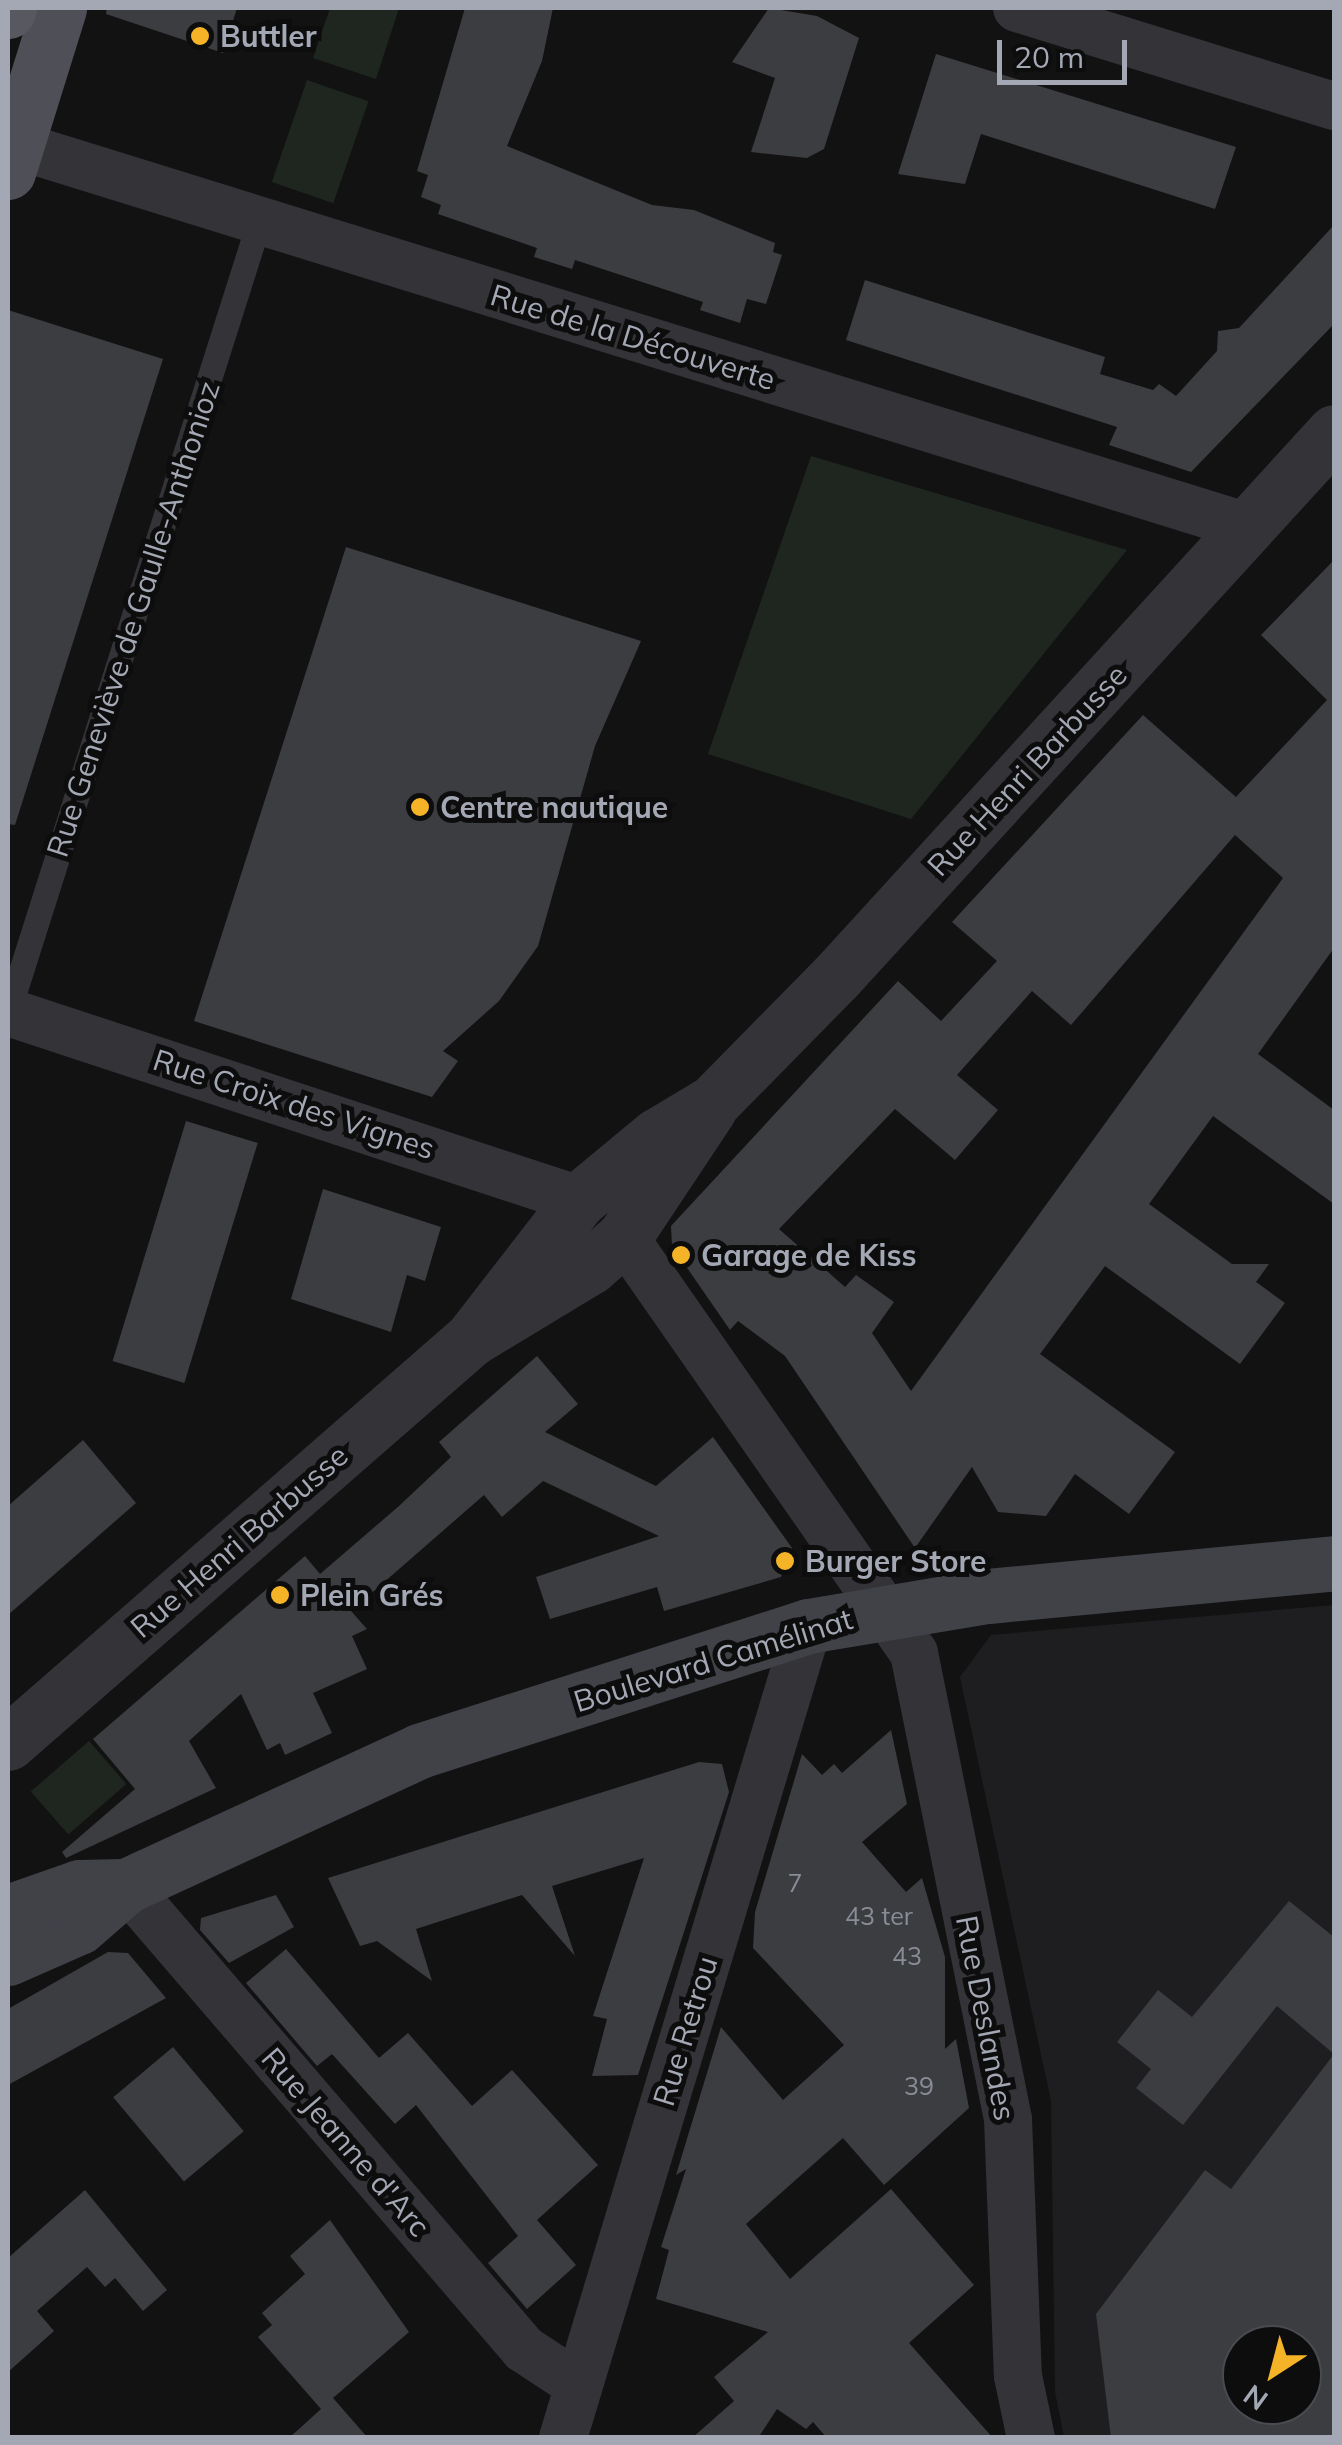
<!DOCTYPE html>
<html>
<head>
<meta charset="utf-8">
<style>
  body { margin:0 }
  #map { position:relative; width:1342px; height:2445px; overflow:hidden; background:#121213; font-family:Mulish,sans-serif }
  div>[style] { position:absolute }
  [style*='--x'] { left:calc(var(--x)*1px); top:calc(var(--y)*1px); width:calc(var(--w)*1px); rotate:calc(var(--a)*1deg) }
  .built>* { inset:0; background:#1e1e20 }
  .green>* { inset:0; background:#1e261f; transform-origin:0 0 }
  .building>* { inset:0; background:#3c3d40; transform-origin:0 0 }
  .service>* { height:25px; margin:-12.5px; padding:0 12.5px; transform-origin:12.5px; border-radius:12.5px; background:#333338 }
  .minor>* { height:48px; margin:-24px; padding:0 24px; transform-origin:24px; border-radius:24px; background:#333338 }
  .tertiary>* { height:55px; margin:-27.5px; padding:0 27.5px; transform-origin:27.5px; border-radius:27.5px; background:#333338 }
  .secondary>* { height:55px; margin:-27.5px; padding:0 27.5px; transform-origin:27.5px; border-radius:27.5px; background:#414248 }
  .primary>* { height:55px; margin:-27.5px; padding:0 27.5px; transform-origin:27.5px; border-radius:27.5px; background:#4f5057 }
  .trunk>* { height:55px; margin:-27.5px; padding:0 27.5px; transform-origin:27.5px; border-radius:27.5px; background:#575860 }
  .dots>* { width:28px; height:28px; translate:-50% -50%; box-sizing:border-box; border:5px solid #0d0d0e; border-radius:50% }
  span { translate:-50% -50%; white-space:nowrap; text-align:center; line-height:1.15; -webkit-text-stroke:10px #0d0d0e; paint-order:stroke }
  .number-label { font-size:25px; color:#898d97 }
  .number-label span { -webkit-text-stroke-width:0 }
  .poi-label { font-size:30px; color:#a3a8b4; font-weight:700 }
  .left { translate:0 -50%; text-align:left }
  .street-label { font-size:30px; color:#a3a8b4 }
  .frame { position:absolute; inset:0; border:10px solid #a3a8b4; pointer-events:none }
  .north { position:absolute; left:1222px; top:2325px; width:100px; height:100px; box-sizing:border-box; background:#0d0d0e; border:2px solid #494b50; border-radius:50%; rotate:216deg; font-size:28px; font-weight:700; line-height:40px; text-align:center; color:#a3a8b4 }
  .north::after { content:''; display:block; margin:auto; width:35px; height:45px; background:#f5b428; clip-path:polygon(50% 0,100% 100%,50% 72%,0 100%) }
  .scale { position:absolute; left:997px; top:40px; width:130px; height:45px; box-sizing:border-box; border:5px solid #a3a8b4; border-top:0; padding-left:12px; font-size:30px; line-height:35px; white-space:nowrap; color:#a3a8b4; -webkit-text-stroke:8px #0d0d0e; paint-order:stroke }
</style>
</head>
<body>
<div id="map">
  <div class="built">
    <i style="clip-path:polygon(evenodd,1334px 1605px,1334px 2437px,1064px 2437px,1055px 2392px,1051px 2101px,960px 1677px,991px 1635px,1334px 1605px,1242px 2345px,1302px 2345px,1302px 2405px,1242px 2405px,1242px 2345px)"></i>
  </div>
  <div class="green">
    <i style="clip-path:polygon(330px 8px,399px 8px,376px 79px,313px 58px)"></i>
    <i style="left:307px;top:80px;width:65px;height:108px;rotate:19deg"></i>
    <i style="clip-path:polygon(811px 456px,1127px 550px,911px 819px,708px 754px)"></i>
    <i style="left:89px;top:1741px;width:57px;height:77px;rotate:49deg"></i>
  </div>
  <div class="building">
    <i style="clip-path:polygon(107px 8px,237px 8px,223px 53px,106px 14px)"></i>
    <i style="clip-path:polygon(465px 8px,553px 8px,542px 61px,507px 146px,652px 205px,694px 210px,775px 243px,773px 252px,782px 255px,766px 304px,747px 299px,740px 323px,700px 310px,703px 302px,575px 260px,572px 269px,534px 257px,537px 248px,438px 214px,441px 205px,421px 197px,428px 175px,417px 171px)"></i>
    <i style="clip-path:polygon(769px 8px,817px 16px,859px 38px,824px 149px,807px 158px,751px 152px,775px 78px,732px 62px)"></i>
    <i style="clip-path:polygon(936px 54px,1236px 147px,1215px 209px,981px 134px,965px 184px,898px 174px)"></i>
    <i style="clip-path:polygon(1334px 225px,1334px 324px,1191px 472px,1109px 445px,1117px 427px,846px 340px,865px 280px,1105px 357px,1100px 374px,1153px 390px,1159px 384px,1176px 396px,1217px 351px,1218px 331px,1239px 328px)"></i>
    <i style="clip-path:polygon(8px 310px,163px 359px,15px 825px,8px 824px)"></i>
    <i style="clip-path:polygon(346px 547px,641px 641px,595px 746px,538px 946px,499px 1001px,443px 1051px,458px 1061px,432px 1097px,194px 1021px)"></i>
    <i style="clip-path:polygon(evenodd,1334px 560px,1334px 948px,1258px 1054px,1334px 1110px,1334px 1204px,1213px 1116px,1149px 1204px,1232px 1264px,1269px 1264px,1256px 1282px,1285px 1303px,1240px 1364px,1105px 1266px,1040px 1354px,1175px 1452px,1129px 1514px,1075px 1474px,1046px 1516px,998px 1512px,972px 1467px,915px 1548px,785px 1356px,738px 1321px,730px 1330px,672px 1246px,671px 1226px,898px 981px,941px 1021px,997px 961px,952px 922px,1143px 715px,1236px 797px,1327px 700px,1261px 635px,1334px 560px,1235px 835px,1283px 878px,911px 1391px,872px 1333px,894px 1302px,856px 1275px,845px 1287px,779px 1229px,895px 1109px,955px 1160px,998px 1110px,957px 1075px,1032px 991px,1071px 1025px,1235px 835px)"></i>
    <i style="left:186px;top:1121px;width:75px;height:251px;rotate:17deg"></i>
    <i style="clip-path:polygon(323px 1189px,441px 1227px,425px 1281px,407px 1275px,391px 1332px,291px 1299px)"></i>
    <i style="clip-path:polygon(537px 1356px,578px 1404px,545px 1432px,656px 1486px,713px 1437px,792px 1548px,781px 1577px,664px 1611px,657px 1587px,550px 1619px,536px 1577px,659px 1536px,543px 1481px,502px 1517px,484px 1495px,351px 1611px,367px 1629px,352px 1636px,367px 1669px,313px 1693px,332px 1733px,285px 1755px,280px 1743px,267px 1750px,241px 1694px,189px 1741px,216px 1788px,66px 1858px,62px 1852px,135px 1789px,93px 1739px,305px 1556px,320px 1574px,399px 1506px,451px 1457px,439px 1442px)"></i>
    <i style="clip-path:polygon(83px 1440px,136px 1503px,8px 1615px,8px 1506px)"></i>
    <i style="clip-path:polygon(891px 1730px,907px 1804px,862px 1842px,906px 1892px,922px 1878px,945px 1957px,945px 2049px,956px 2039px,969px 2108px,884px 2185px,843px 2138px,746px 2224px,790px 2279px,891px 2189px,974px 2285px,909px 2343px,993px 2438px,827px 2438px,813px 2422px,806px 2429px,777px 2409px,758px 2438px,692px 2438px,734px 2401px,714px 2377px,768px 2332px,656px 2299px,669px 2250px,661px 2247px,686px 2169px,676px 2175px,721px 2027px,783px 2100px,844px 2045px,753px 1948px,755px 1912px,802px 1754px,822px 1775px,834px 1764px,842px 1773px)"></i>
    <i style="clip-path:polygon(699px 1762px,722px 1764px,729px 1792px,638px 2075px,592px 2076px,607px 2019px,593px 2016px,644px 1858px,552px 1886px,575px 1956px,522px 1895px,416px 1929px,432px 1981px,377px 1941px,360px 1946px,328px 1878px)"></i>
    <i style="clip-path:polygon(276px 1895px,294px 1927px,229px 1963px,200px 1930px,201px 1918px)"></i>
    <i style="clip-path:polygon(evenodd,1289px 1901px,1334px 1937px,1334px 2438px,1111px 2438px,1096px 2314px,1205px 2170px,1231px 2189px,1334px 2054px,1277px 2006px,1183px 2125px,1136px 2088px,1151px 2069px,1117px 2042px,1158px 1990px,1192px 2017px,1289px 1901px,1242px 2345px,1302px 2345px,1302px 2405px,1242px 2405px,1242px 2345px)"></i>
    <i style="clip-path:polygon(286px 1949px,379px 2058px,408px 2033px,472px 2106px,512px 2070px,598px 2165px,537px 2220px,576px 2265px,527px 2309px,488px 2263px,518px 2236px,416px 2105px,395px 2124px,332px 2054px,317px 2066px,246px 1983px)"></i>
    <i style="clip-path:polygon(108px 1952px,128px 1953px,166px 1998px,8px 2085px,8px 2009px)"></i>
    <i style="left:173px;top:2047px;width:110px;height:78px;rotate:50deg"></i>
    <i style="clip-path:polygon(85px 2190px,167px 2290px,143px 2311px,115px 2278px,105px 2287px,87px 2267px,37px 2311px,54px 2331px,8px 2372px,8px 2258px)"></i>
    <i style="clip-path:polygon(330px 2220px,409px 2332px,333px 2398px,368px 2438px,289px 2438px,321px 2409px,258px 2337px,272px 2325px,262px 2313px,305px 2274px,290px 2256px)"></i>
  </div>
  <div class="service">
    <i style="--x:8;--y:1012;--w:826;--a:-72.38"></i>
  </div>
  <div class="minor">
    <i style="--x:1017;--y:8;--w:332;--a:17.2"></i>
    <i style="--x:16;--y:145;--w:1293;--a:17.23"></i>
    <i style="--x:8;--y:1012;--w:601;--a:18.22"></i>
    <i style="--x:624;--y:1237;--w:507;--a:55.12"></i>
    <i style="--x:914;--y:1653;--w:475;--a:78.6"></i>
    <i style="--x:1008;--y:2119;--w:257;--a:87.8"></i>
    <i style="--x:1018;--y:2376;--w:63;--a:78.2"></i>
    <i style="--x:126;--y:1886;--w:611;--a:49.32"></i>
    <i style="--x:524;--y:2349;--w:64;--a:33.4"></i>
    <i style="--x:563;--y:2438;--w:848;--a:-73.21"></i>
  </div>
  <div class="tertiary">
    <i style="--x:471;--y:1339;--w:176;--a:-52.2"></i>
    <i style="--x:579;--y:1200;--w:100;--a:-39.7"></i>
    <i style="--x:656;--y:1136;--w:66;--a:-30.8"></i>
    <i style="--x:713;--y:1102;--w:175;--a:-45.5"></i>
    <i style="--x:836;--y:977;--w:738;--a:-47.58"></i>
    <i style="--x:8;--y:1743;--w:614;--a:-41.11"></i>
    <i style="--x:471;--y:1339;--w:139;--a:-31.2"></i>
    <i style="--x:590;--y:1267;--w:45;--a:-41.4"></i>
    <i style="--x:624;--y:1237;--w:154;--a:-56.4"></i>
  </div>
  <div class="secondary">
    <i style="--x:8;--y:1912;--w:75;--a:-19.4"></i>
    <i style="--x:79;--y:1887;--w:44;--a:-1.3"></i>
    <i style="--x:8;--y:1958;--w:77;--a:-23.6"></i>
    <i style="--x:79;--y:1927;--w:62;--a:-41.1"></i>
    <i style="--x:126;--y:1886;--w:323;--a:-24.7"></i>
    <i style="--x:419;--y:1751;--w:409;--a:-17.8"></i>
    <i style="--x:808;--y:1626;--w:182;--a:-9.5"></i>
    <i style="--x:988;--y:1596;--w:348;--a:-5.4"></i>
  </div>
  <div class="primary">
    <i style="--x:8;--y:172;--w:172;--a:-72.7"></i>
  </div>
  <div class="trunk">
    <i style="--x:8;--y:11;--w:3;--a:-72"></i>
  </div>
  <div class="dots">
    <i style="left:200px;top:36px;background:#f5b428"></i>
    <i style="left:420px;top:807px;background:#f5b428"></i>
    <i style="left:681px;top:1255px;background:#f5b428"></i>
    <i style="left:785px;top:1561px;background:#f5b428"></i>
    <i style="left:280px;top:1595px;background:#f5b428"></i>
  </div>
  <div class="number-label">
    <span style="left:795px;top:1883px">7</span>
    <span style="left:879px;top:1916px">43 ter</span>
    <span style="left:907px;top:1956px">43</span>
    <span style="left:919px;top:2086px">39</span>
  </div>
  <div class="poi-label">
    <span class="left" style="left:220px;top:36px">Buttler</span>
    <span class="left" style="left:440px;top:807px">Centre nautique</span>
    <span class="left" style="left:701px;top:1255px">Garage de Kiss</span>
    <span class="left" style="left:805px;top:1561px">Burger Store</span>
    <span class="left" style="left:300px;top:1595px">Plein Grés</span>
  </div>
  <div class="street-label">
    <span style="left:633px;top:337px;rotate:17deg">Rue de la Découverte</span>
    <span style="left:133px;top:619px;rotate:-72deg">Rue Geneviève de Gaulle-Anthonioz</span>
    <span style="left:1027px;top:770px;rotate:-47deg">Rue Henri Barbusse</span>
    <span style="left:294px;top:1104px;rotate:18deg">Rue Croix des Vignes</span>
    <span style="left:239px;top:1541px;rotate:-41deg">Rue Henri Barbusse</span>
    <span style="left:713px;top:1660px;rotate:-17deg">Boulevard Camélinat</span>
    <span style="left:986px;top:2018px;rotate:79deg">Rue Deslandes</span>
    <span style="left:685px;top:2031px;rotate:-73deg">Rue Retrou</span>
    <span style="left:346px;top:2142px;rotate:49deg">Rue Jeanne d'Arc</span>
  </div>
  <div class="frame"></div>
  <div class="north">N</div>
  <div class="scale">20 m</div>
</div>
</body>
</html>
